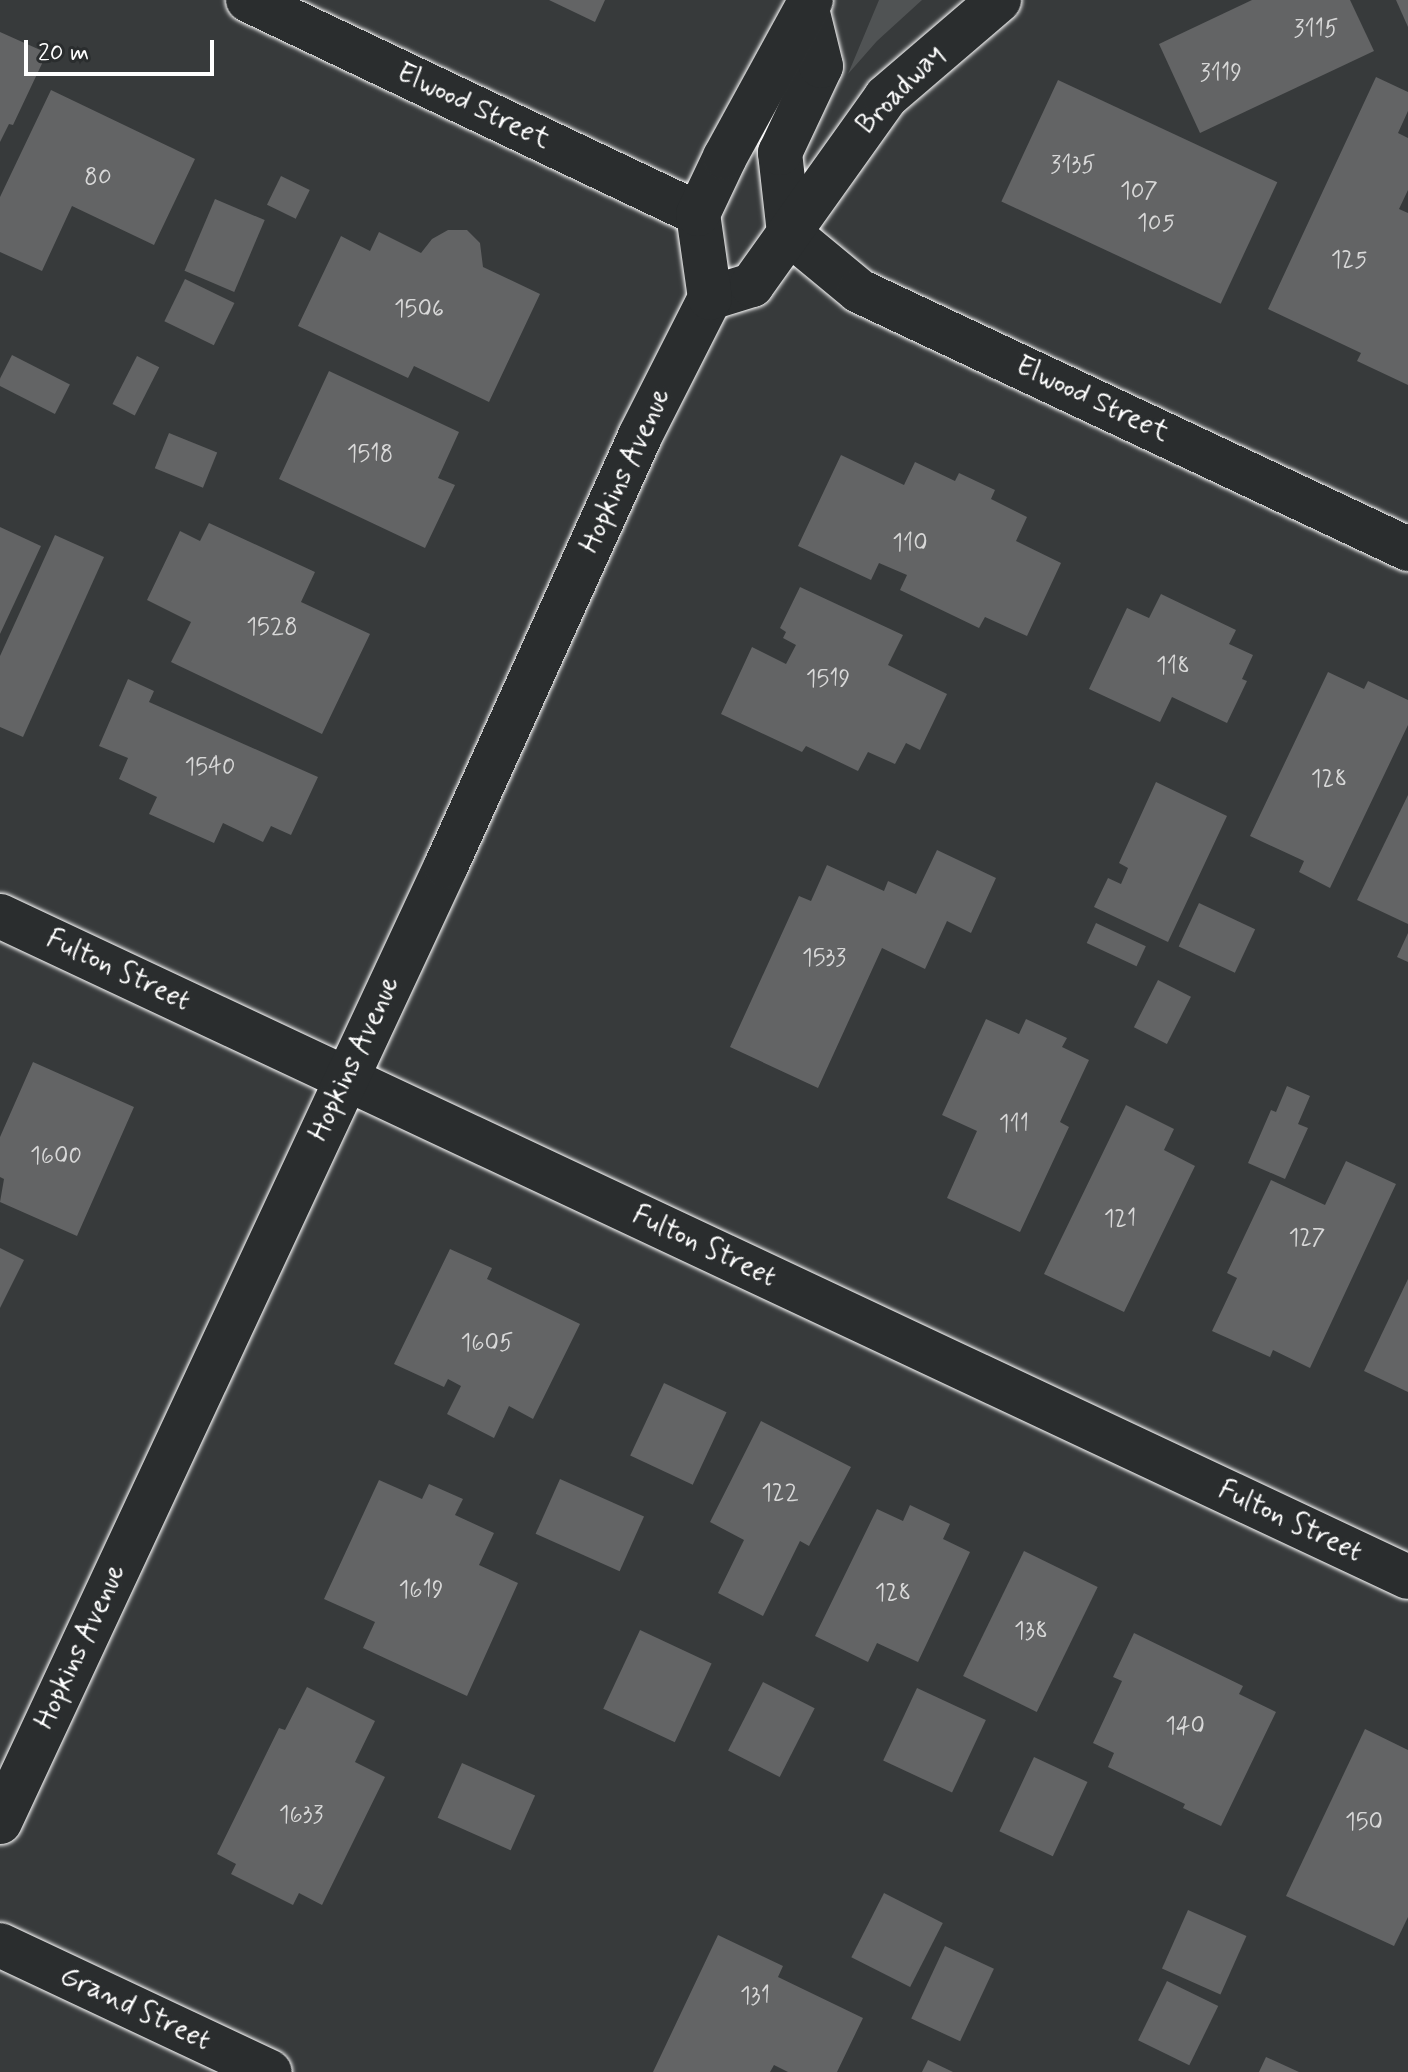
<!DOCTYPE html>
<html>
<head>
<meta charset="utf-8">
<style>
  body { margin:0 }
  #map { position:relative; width:1408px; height:2072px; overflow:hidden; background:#373a3b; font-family:Mynerve,sans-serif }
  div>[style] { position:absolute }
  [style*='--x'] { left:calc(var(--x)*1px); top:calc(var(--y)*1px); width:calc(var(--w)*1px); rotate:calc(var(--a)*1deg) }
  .green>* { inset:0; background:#505354 }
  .building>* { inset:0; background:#636465; transform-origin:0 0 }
  .roads { filter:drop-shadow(0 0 2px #fff) drop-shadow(0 0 2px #fff) }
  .minor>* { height:44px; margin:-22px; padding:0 22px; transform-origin:22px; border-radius:22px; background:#2a2d2e }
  span { translate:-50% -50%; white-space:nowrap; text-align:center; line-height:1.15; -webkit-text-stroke:8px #2a2d2e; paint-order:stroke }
  .number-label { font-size:24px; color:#d8d8d8 }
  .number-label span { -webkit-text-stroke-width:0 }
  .street-label { font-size:28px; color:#fff }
  .scale { position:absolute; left:24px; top:40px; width:190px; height:36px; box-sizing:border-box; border:4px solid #fff; border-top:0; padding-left:10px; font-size:24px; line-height:28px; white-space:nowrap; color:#fff; -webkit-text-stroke:6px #2a2d2e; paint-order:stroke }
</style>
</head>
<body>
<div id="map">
  <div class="green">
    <i style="clip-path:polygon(879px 0,922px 0,877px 41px,848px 74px)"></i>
  </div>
  <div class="building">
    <i style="clip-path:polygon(549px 0,605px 0,595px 22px)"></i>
    <i style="clip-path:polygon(1252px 0,1350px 0,1374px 51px,1200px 133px,1159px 44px)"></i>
    <i style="clip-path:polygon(1396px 0,1408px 0,1408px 27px)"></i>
    <i style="clip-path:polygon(0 32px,47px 53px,13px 125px,9px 124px,0 142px)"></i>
    <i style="clip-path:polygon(1376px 77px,1408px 92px,1408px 111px,1398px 133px,1408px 138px,1408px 190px,1399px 209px,1408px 213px,1408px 385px,1357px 361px,1361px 353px,1268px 309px)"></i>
    <i style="left:1058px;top:80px;width:242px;height:134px;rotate:25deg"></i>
    <i style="clip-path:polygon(51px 90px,195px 159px,154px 245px,72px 206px,42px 271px,0 252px,0 197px)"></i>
    <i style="left:281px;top:176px;width:32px;height:32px;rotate:26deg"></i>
    <i style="left:215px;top:199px;width:54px;height:78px;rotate:23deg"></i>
    <i style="clip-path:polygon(448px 230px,467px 230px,480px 243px,483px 267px,540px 294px,489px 402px,414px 366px,408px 378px,298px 326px,341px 236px,370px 251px,379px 232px,421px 253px,432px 239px)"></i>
    <i style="left:185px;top:279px;width:55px;height:47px;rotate:26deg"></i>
    <i style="left:12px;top:355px;width:65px;height:33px;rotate:27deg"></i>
    <i style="left:137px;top:356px;width:25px;height:54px;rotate:27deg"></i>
    <i style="clip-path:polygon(329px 371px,459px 432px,438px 478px,455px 485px,425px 548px,279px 479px)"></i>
    <i style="left:169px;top:433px;width:52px;height:38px;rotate:22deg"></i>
    <i style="clip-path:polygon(841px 455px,904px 485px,915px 462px,955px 481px,959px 473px,995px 490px,991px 499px,1027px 517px,1016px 541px,1061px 563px,1027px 636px,985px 617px,979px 628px,900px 590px,907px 575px,879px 563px,871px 580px,798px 546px)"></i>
    <i style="clip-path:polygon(209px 523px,315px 572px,301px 602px,370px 634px,322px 734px,171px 662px,191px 622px,147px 600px,180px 531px,200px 541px)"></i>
    <i style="clip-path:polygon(0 527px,41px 546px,0 634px)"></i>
    <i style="clip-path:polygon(55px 535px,104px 557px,23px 737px,0 727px,0 656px)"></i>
    <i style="clip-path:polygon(800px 587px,903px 635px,888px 665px,947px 694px,920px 750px,906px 743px,895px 764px,868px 752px,858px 771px,806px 746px,802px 752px,721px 714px,752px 647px,786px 664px,796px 645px,783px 638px,786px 632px,780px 628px)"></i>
    <i style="clip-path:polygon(1161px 594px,1236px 630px,1229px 644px,1253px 655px,1242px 679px,1247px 681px,1227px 723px,1172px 697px,1160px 722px,1089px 689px,1127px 608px,1149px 618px)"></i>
    <i style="clip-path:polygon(1328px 672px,1364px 689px,1368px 681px,1408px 700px,1408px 725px,1330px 888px,1299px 872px,1304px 861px,1250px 836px)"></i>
    <i style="clip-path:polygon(128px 679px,154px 691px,149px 702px,318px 777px,291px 835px,271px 826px,263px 842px,223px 823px,214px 843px,149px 814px,157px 797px,119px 779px,128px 758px,99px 746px)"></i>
    <i style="clip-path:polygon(1156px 782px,1227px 816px,1168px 942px,1094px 907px,1108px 878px,1121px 884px,1128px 868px,1119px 863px)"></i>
    <i style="clip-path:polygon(1408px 795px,1408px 924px,1357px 900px)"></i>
    <i style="clip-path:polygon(937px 850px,996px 878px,971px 933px,947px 921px,925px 969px,882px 948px,818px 1088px,730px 1047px,799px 896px,811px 901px,827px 865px,884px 891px,888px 881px,916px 894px)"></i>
    <i style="left:1199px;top:903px;width:62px;height:48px;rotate:25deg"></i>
    <i style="left:1096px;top:923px;width:55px;height:22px;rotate:25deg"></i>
    <i style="clip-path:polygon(1408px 933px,1408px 962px,1397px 957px)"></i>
    <i style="left:1158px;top:980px;width:37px;height:53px;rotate:27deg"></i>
    <i style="clip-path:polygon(986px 1019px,1019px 1034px,1026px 1019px,1067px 1038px,1062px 1047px,1089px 1060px,1060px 1122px,1069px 1127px,1020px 1232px,947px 1198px,977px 1131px,942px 1115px)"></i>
    <i style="clip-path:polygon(33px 1062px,134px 1107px,77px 1236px,0 1202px,4px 1179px,0 1177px,0 1137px)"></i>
    <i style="clip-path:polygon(1287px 1086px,1310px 1096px,1298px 1124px,1308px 1128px,1285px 1179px,1248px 1163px,1271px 1110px,1276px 1112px)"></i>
    <i style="clip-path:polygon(1126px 1105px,1174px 1129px,1164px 1150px,1195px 1166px,1124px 1312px,1044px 1274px)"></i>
    <i style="clip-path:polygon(1346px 1161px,1396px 1184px,1310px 1368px,1273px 1350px,1270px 1357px,1212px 1331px,1237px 1278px,1227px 1273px,1271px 1180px,1325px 1205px)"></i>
    <i style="clip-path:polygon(0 1248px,24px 1260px,0 1308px)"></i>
    <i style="clip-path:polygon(450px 1249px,492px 1268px,487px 1279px,580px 1324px,533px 1419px,509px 1406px,494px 1438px,447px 1414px,461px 1386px,448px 1379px,444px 1387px,394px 1364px)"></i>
    <i style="clip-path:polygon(1408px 1279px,1408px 1392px,1364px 1371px)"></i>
    <i style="left:664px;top:1383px;width:69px;height:80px;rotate:25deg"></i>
    <i style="clip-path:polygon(761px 1421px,851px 1467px,809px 1546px,800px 1541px,763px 1616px,718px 1593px,744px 1540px,710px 1522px)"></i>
    <i style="left:560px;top:1479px;width:92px;height:60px;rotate:24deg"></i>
    <i style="clip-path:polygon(379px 1480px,422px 1499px,429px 1484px,463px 1499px,455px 1515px,494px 1533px,479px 1565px,518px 1583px,467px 1696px,363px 1648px,375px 1622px,324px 1599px)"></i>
    <i style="clip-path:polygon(910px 1505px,950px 1524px,943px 1539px,970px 1552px,918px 1662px,877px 1643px,868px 1662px,815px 1636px,877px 1509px,903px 1521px)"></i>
    <i style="left:1024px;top:1551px;width:82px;height:139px;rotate:26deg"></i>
    <i style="left:640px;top:1630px;width:79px;height:87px;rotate:25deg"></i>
    <i style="clip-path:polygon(1134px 1633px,1243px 1686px,1239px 1694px,1276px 1712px,1221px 1826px,1183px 1808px,1185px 1804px,1108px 1767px,1114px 1753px,1093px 1743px,1122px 1681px,1113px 1677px)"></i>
    <i style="left:763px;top:1682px;width:58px;height:77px;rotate:27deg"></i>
    <i style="clip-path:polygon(307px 1687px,375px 1721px,355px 1762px,385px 1777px,322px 1905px,299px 1893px,293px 1905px,231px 1874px,236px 1864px,217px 1854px,279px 1728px,285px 1730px)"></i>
    <i style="left:917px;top:1688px;width:76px;height:80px;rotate:25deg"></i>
    <i style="clip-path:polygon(1365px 1729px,1408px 1750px,1408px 1917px,1394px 1946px,1286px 1896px)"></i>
    <i style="left:1034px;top:1757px;width:59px;height:82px;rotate:25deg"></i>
    <i style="left:462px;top:1763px;width:80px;height:60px;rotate:24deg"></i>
    <i style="left:884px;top:1893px;width:66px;height:72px;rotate:27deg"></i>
    <i style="left:1188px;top:1910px;width:64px;height:64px;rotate:24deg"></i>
    <i style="clip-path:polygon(718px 1935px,783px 1966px,778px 1977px,863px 2018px,837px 2072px,788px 2072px,774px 2065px,770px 2072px,653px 2072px)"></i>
    <i style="left:945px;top:1946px;width:54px;height:80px;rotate:25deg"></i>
    <i style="left:1167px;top:1981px;width:57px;height:66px;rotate:26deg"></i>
    <i style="clip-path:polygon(1266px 2057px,1299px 2072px,1259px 2072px)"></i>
    <i style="clip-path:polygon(928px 2060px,953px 2072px,922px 2072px)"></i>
  </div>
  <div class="roads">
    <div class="minor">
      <i style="--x:248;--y:0;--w:498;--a:25.4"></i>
      <i style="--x:789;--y:233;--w:91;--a:39.6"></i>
      <i style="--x:859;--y:291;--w:607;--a:25.17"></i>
      <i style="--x:789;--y:233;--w:81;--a:-96.4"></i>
      <i style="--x:780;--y:153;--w:96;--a:-64.8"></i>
      <i style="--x:821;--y:66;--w:59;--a:-103.8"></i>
      <i style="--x:710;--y:298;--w:44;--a:-17.2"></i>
      <i style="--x:752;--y:285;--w:231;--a:-54.5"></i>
      <i style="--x:886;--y:97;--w:149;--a:-40.6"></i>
      <i style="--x:0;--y:916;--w:1555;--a:25.15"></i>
      <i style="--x:0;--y:1822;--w:1055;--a:-64.99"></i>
      <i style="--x:446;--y:866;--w:472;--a:-65.7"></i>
      <i style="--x:640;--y:436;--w:155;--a:-63.1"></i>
      <i style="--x:710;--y:298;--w:85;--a:-98.1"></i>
      <i style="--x:698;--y:214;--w:63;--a:-64.7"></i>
      <i style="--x:725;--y:157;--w:179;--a:-61.3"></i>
      <i style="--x:0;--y:1945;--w:298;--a:25.2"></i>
    </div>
  </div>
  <div class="number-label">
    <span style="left:1316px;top:30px">3115</span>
    <span style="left:1221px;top:74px">3119</span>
    <span style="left:1073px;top:166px">3135</span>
    <span style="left:98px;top:178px">80</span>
    <span style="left:1139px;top:192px">107</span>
    <span style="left:1156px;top:224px">105</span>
    <span style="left:1349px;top:261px">125</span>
    <span style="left:419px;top:310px">1506</span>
    <span style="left:370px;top:455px">1518</span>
    <span style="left:910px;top:544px">110</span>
    <span style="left:272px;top:628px">1528</span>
    <span style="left:1173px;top:667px">118</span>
    <span style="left:828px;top:680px">1519</span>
    <span style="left:210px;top:768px">1540</span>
    <span style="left:1329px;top:780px">128</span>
    <span style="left:824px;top:959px">1533</span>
    <span style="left:1014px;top:1125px">111</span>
    <span style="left:56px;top:1157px">1600</span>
    <span style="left:1120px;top:1220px">121</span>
    <span style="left:1307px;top:1239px">127</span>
    <span style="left:487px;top:1344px">1605</span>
    <span style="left:780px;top:1494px">122</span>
    <span style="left:421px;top:1591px">1619</span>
    <span style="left:893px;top:1594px">128</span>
    <span style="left:1031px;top:1632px">138</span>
    <span style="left:1185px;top:1727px">140</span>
    <span style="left:301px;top:1816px">1633</span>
    <span style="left:1364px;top:1823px">150</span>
    <span style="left:755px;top:1997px">131</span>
  </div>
  <div class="street-label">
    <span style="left:901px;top:90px;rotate:-46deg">Broadway</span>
    <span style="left:473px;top:107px;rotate:25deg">Elwood Street</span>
    <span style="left:1092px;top:400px;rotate:25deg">Elwood Street</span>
    <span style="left:626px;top:471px;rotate:-65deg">Hopkins Avenue</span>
    <span style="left:118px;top:971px;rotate:25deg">Fulton Street</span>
    <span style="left:355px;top:1059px;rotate:-65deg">Hopkins Avenue</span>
    <span style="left:704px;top:1247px;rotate:25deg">Fulton Street</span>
    <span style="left:1290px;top:1522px;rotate:25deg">Fulton Street</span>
    <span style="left:81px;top:1647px;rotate:-65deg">Hopkins Avenue</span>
    <span style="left:135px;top:2009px;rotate:25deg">Grand Street</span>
  </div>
  <div class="scale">20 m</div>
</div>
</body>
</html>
